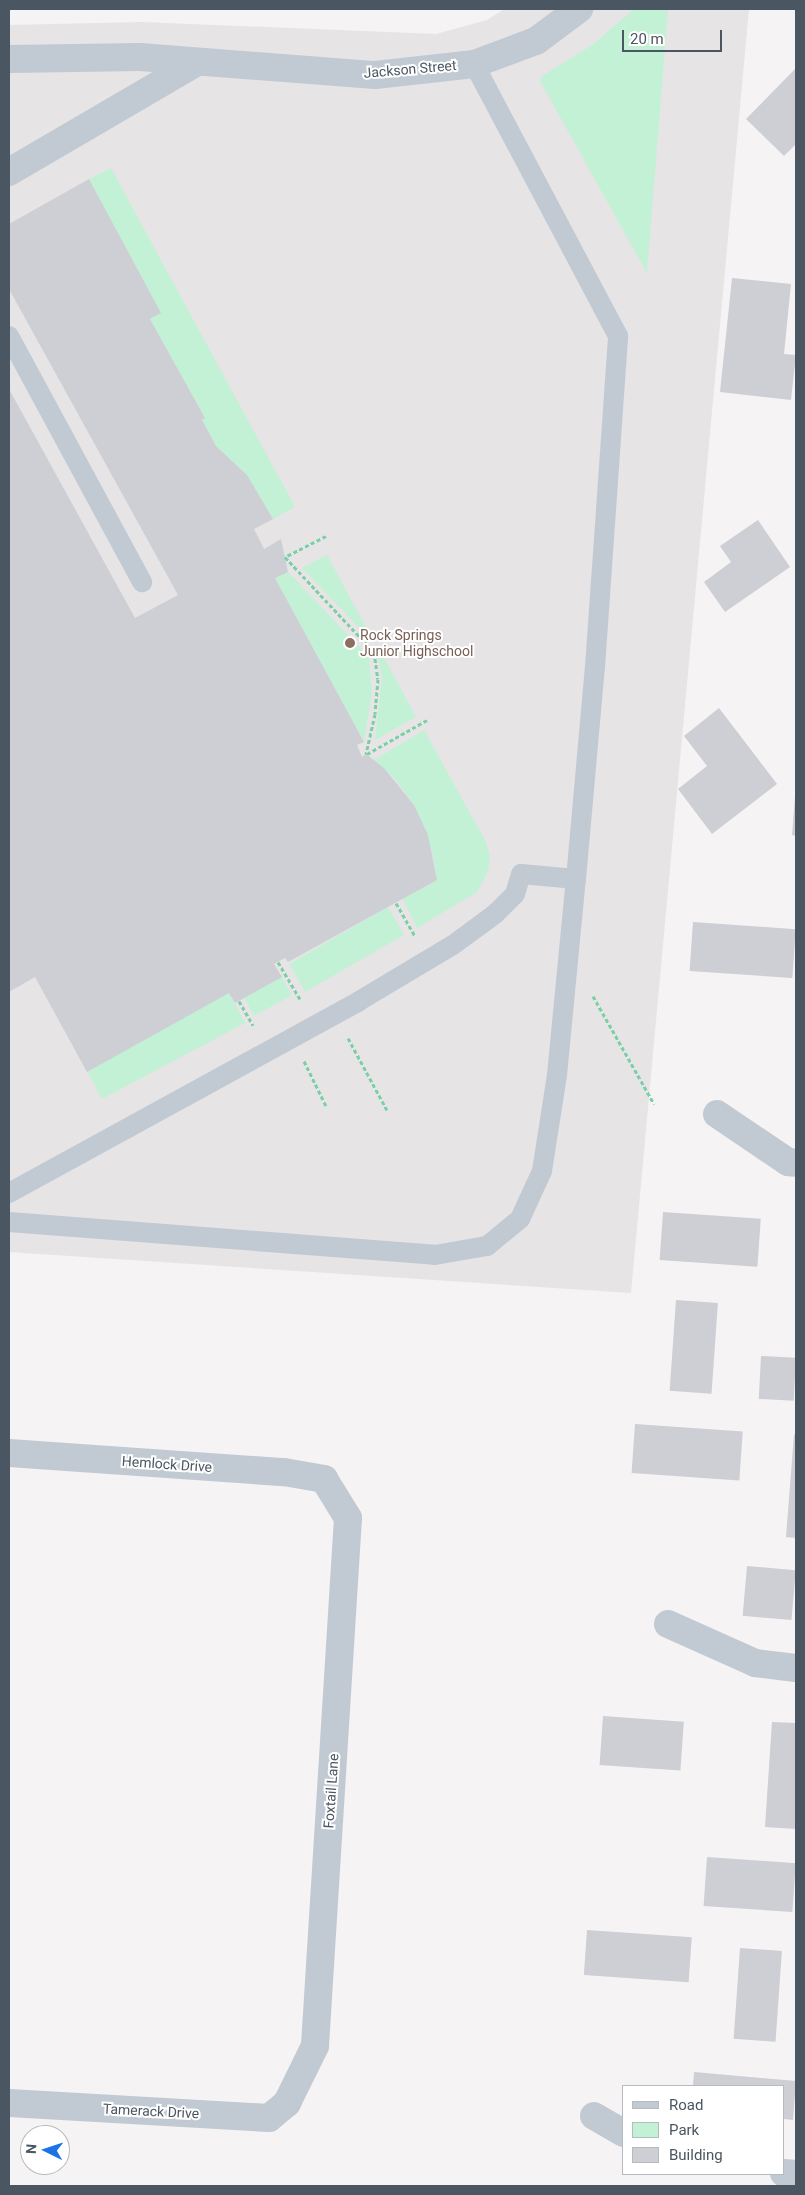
<!DOCTYPE html>
<html>
<head>
<meta charset="utf-8">
<style>
  body { margin:0 }
  #map { position:relative; width:805px; height:2195px; overflow:hidden; background:#f5f3f3; font-family:Roboto,sans-serif }
  div>[style] { position:absolute }
  [style*='--x'] { left:calc(var(--x)*1px); top:calc(var(--y)*1px); width:calc(var(--w)*1px); rotate:calc(var(--a)*1deg) }
  .education>* { inset:0; background:#e6e4e5 }
  .green>* { inset:0; background:#c3f1d5; transform-origin:0 0 }
  .building>* { inset:0; background:#cdcfd5; transform-origin:0 0 }
  .path>* { height:3px; margin-top:-1.5px; transform-origin:0; background:repeating-linear-gradient(90deg,#7ad0a6 0 4px,transparent 0 6.5px) }
  .lane>* { height:20px; margin:-10px; padding:0 10px; transform-origin:10px; border-radius:10px; background:#c1cad2 }
  .street>* { height:28px; margin:-14px; padding:0 14px; transform-origin:14px; border-radius:14px; background:#c1cad2 }
  .dots>* { width:14px; height:14px; translate:-50% -50%; box-sizing:border-box; border:2px solid #fff; border-radius:50% }
  span { translate:-50% -50%; white-space:nowrap; text-align:center; line-height:1.15; -webkit-text-stroke:4px #fff; paint-order:stroke }
  .street-label { font-size:14px; color:#4a5661 }
  .education-label { font-size:14px; color:#785e54 }
  .left { translate:0 -50%; text-align:left }
  .frame { position:absolute; inset:0; border:10px solid #4a5661; pointer-events:none }
  .legend { position:absolute; left:622px; top:2085px; width:162px; height:90px; box-sizing:border-box; background:#fff; border:1px solid #b7bbc0; margin:0; padding:6px 9px; list-style:none; font-size:15px; color:#4a5661 }
  .legend li { display:flex; align-items:center; gap:10px; height:25px }
  .legend b { width:25px; border:1px solid #b7bbc0 }
  .north { position:absolute; left:20px; top:2125px; width:50px; height:50px; box-sizing:border-box; background:#fff; border:1px solid #b7bbc0; border-radius:50%; rotate:274deg; font-size:14px; font-weight:700; line-height:20px; text-align:center; color:#4a5661 }
  .north::after { content:''; display:block; margin:auto; width:18px; height:22px; background:#1a73e8; clip-path:polygon(50% 0,100% 100%,50% 72%,0 100%) }
  .scale { position:absolute; left:622px; top:30px; width:100px; height:22px; box-sizing:border-box; border:2px solid #4a5661; border-top:0; padding-left:6px; font-size:15px; line-height:18px; white-space:nowrap; color:#4a5661; -webkit-text-stroke:4px #fff; paint-order:stroke }
</style>
</head>
<body>
<div id="map">
  <div class="education">
    <i style="clip-path:polygon(504px 9px,749px 9px,631px 1293px,9px 1252px,9px 25px,142px 22px,436px 34px,487px 20px)"></i>
  </div>
  <div class="green">
    <i style="clip-path:polygon(634px 9px,668px 9px,647px 273px,540px 81px,542px 76px,592px 45px)"></i>
    <i style="clip-path:polygon(111px 168px,295px 507px,273px 519px,247px 475px,216px 446px,202px 420px,205px 418px,150px 319px,160px 312px,89px 179px)"></i>
    <i style="clip-path:polygon(327px 555px,369px 633px,366px 635px,302px 568px)"></i>
    <i style="clip-path:polygon(288px 572px,369px 657px,372px 691px,364px 742px,275px 578px)"></i>
    <i style="clip-path:polygon(381px 652px,416px 717px,375px 740px,382px 677px,377px 655px)"></i>
    <i style="clip-path:polygon(424px 730px,486px 842px,490px 856px,488px 871px,477px 892px,417px 928px,403px 899px,437px 880px,433px 855px,414px 805px,394px 778px,374px 760px)"></i>
    <i style="left:388px;top:907px;width:32px;height:114px;rotate:60deg"></i>
    <i style="left:282px;top:977px;width:21px;height:43px;rotate:62deg"></i>
    <i style="left:229px;top:993px;width:34px;height:162px;rotate:62deg"></i>
  </div>
  <div class="building">
    <i style="clip-path:polygon(796px 68px,796px 144px,784px 156px,746px 119px)"></i>
    <i style="clip-path:polygon(89px 179px,161px 313px,150px 319px,205px 418px,202px 420px,216px 446px,247px 475px,273px 519px,254px 529px,264px 549px,281px 539px,288px 572px,275px 578px,364px 742px,357px 745px,362px 757px,366px 754px,384px 768px,414px 805px,428px 835px,437px 880px,288px 962px,285px 958px,274px 964px,282px 977px,235px 1003px,229px 993px,87px 1072px,35px 977px,9px 992px,9px 389px,135px 618px,178px 595px,9px 289px,9px 224px)"></i>
    <i style="clip-path:polygon(732px 278px,791px 284px,784px 354px,796px 355px,791px 400px,720px 392px)"></i>
    <i style="clip-path:polygon(758px 520px,790px 567px,725px 612px,704px 582px,731px 562px,720px 546px)"></i>
    <i style="clip-path:polygon(719px 708px,777px 784px,712px 834px,678px 789px,707px 766px,684px 736px)"></i>
    <i style="clip-path:polygon(795px 796px,796px 796px,796px 836px,792px 835px)"></i>
    <i style="left:693px;top:922px;width:103px;height:49px;rotate:4deg"></i>
    <i style="left:663px;top:1212px;width:98px;height:48px;rotate:4deg"></i>
    <i style="left:676px;top:1300px;width:42px;height:91px;rotate:4deg"></i>
    <i style="left:761px;top:1356px;width:35px;height:43px;rotate:3deg"></i>
    <i style="left:635px;top:1424px;width:108px;height:49px;rotate:4deg"></i>
    <i style="clip-path:polygon(794px 1434px,796px 1435px,796px 1538px,786px 1537px)"></i>
    <i style="left:747px;top:1566px;width:49px;height:50px;rotate:5deg"></i>
    <i style="left:603px;top:1716px;width:81px;height:49px;rotate:4deg"></i>
    <i style="clip-path:polygon(772px 1722px,796px 1723px,796px 1829px,765px 1827px)"></i>
    <i style="left:707px;top:1857px;width:89px;height:49px;rotate:4deg"></i>
    <i style="left:587px;top:1930px;width:105px;height:45px;rotate:4deg"></i>
    <i style="left:740px;top:1948px;width:42px;height:91px;rotate:4deg"></i>
    <i style="clip-path:polygon(694px 2072px,796px 2081px,793px 2120px,784px 2119px,784px 2086px,693px 2086px)"></i>
  </div>
  <div class="path">
    <i style="--x:326;--y:536;--w:46;--a:152.9"></i>
    <i style="--x:285;--y:557;--w:130;--a:46.9"></i>
    <i style="--x:374;--y:652;--w:27;--a:82"></i>
    <i style="--x:378;--y:679;--w:35;--a:95"></i>
    <i style="--x:375;--y:714;--w:41;--a:102.7"></i>
    <i style="--x:374;--y:652;--w:14;--a:-25"></i>
    <i style="--x:367;--y:754;--w:69;--a:-29.5"></i>
    <i style="--x:396;--y:903;--w:38;--a:60"></i>
    <i style="--x:278;--y:962;--w:43;--a:59.3"></i>
    <i style="--x:593;--y:996;--w:124;--a:60.5"></i>
    <i style="--x:239;--y:1001;--w:28;--a:60"></i>
    <i style="--x:348;--y:1038;--w:82;--a:61.6"></i>
    <i style="--x:304;--y:1061;--w:50;--a:63.9"></i>
  </div>
  <div class="lane">
    <i style="--x:9;--y:336;--w:280;--a:61.6"></i>
    <i style="--x:9;--y:1193;--w:399;--a:-28.7"></i>
    <i style="--x:359;--y:1001;--w:109;--a:-30.8"></i>
    <i style="--x:453;--y:945;--w:52;--a:-36.4"></i>
    <i style="--x:495;--y:914;--w:28;--a:-45"></i>
    <i style="--x:515;--y:894;--w:21;--a:-73"></i>
    <i style="--x:521;--y:874;--w:55;--a:5.2"></i>
    <i style="--x:9;--y:1222;--w:427;--a:4.4"></i>
    <i style="--x:435;--y:1255;--w:53;--a:-9.8"></i>
    <i style="--x:487;--y:1246;--w:43;--a:-39.3"></i>
    <i style="--x:520;--y:1219;--w:53;--a:-65.4"></i>
    <i style="--x:542;--y:1171;--w:97;--a:-81.1"></i>
    <i style="--x:557;--y:1075;--w:197;--a:-84.5"></i>
    <i style="--x:576;--y:879;--w:213;--a:-84.9"></i>
    <i style="--x:595;--y:667;--w:332;--a:-86"></i>
    <i style="--x:618;--y:336;--w:308;--a:-117.9"></i>
  </div>
  <div class="street">
    <i style="--x:9;--y:59;--w:131;--a:-0.9"></i>
    <i style="--x:140;--y:57;--w:236;--a:4.4"></i>
    <i style="--x:375;--y:75;--w:100;--a:-6.3"></i>
    <i style="--x:474;--y:64;--w:66;--a:-20.4"></i>
    <i style="--x:536;--y:41;--w:54;--a:-36.7"></i>
    <i style="--x:9;--y:172;--w:218;--a:-30.3"></i>
    <i style="--x:717;--y:1114;--w:86;--a:34.1"></i>
    <i style="--x:788;--y:1162;--w:8;--a:7"></i>
    <i style="--x:9;--y:1453;--w:276;--a:4"></i>
    <i style="--x:284;--y:1472;--w:41;--a:9.9"></i>
    <i style="--x:324;--y:1479;--w:46;--a:58.4"></i>
    <i style="--x:348;--y:1518;--w:529;--a:93.58"></i>
    <i style="--x:315;--y:2046;--w:64;--a:116.2"></i>
    <i style="--x:287;--y:2103;--w:23;--a:140"></i>
    <i style="--x:269;--y:2118;--w:260;--a:-176.7"></i>
    <i style="--x:668;--y:1624;--w:95;--a:24.1"></i>
    <i style="--x:755;--y:1663;--w:41;--a:7"></i>
    <i style="--x:594;--y:2116;--w:34;--a:30"></i>
    <i style="--x:784;--y:2173;--w:12;--a:5"></i>
  </div>
  <div class="dots">
    <i style="left:350px;top:643px;background:#8d6e63"></i>
  </div>
  <div class="street-label">
    <span style="left:410px;top:69px;rotate:-5deg">Jackson Street</span>
    <span style="left:167px;top:1464px;rotate:4deg">Hemlock Drive</span>
    <span style="left:331px;top:1791px;rotate:-86deg">Foxtail Lane</span>
    <span style="left:151px;top:2111px;rotate:3deg">Tamerack Drive</span>
  </div>
  <div class="education-label">
    <span class="left" style="left:360px;top:643px">Rock Springs<br>Junior Highschool</span>
  </div>
  <div class="frame"></div>
  <ul class="legend">
  <li><b style="height:6px;background:#c1cad2"></b>Road</li>
  <li><b style="height:14px;background:#c3f1d5"></b>Park</li>
  <li><b style="height:14px;background:#cdcfd5"></b>Building</li>
  </ul>
  <div class="north">N</div>
  <div class="scale">20 m</div>
</div>
</body>
</html>
